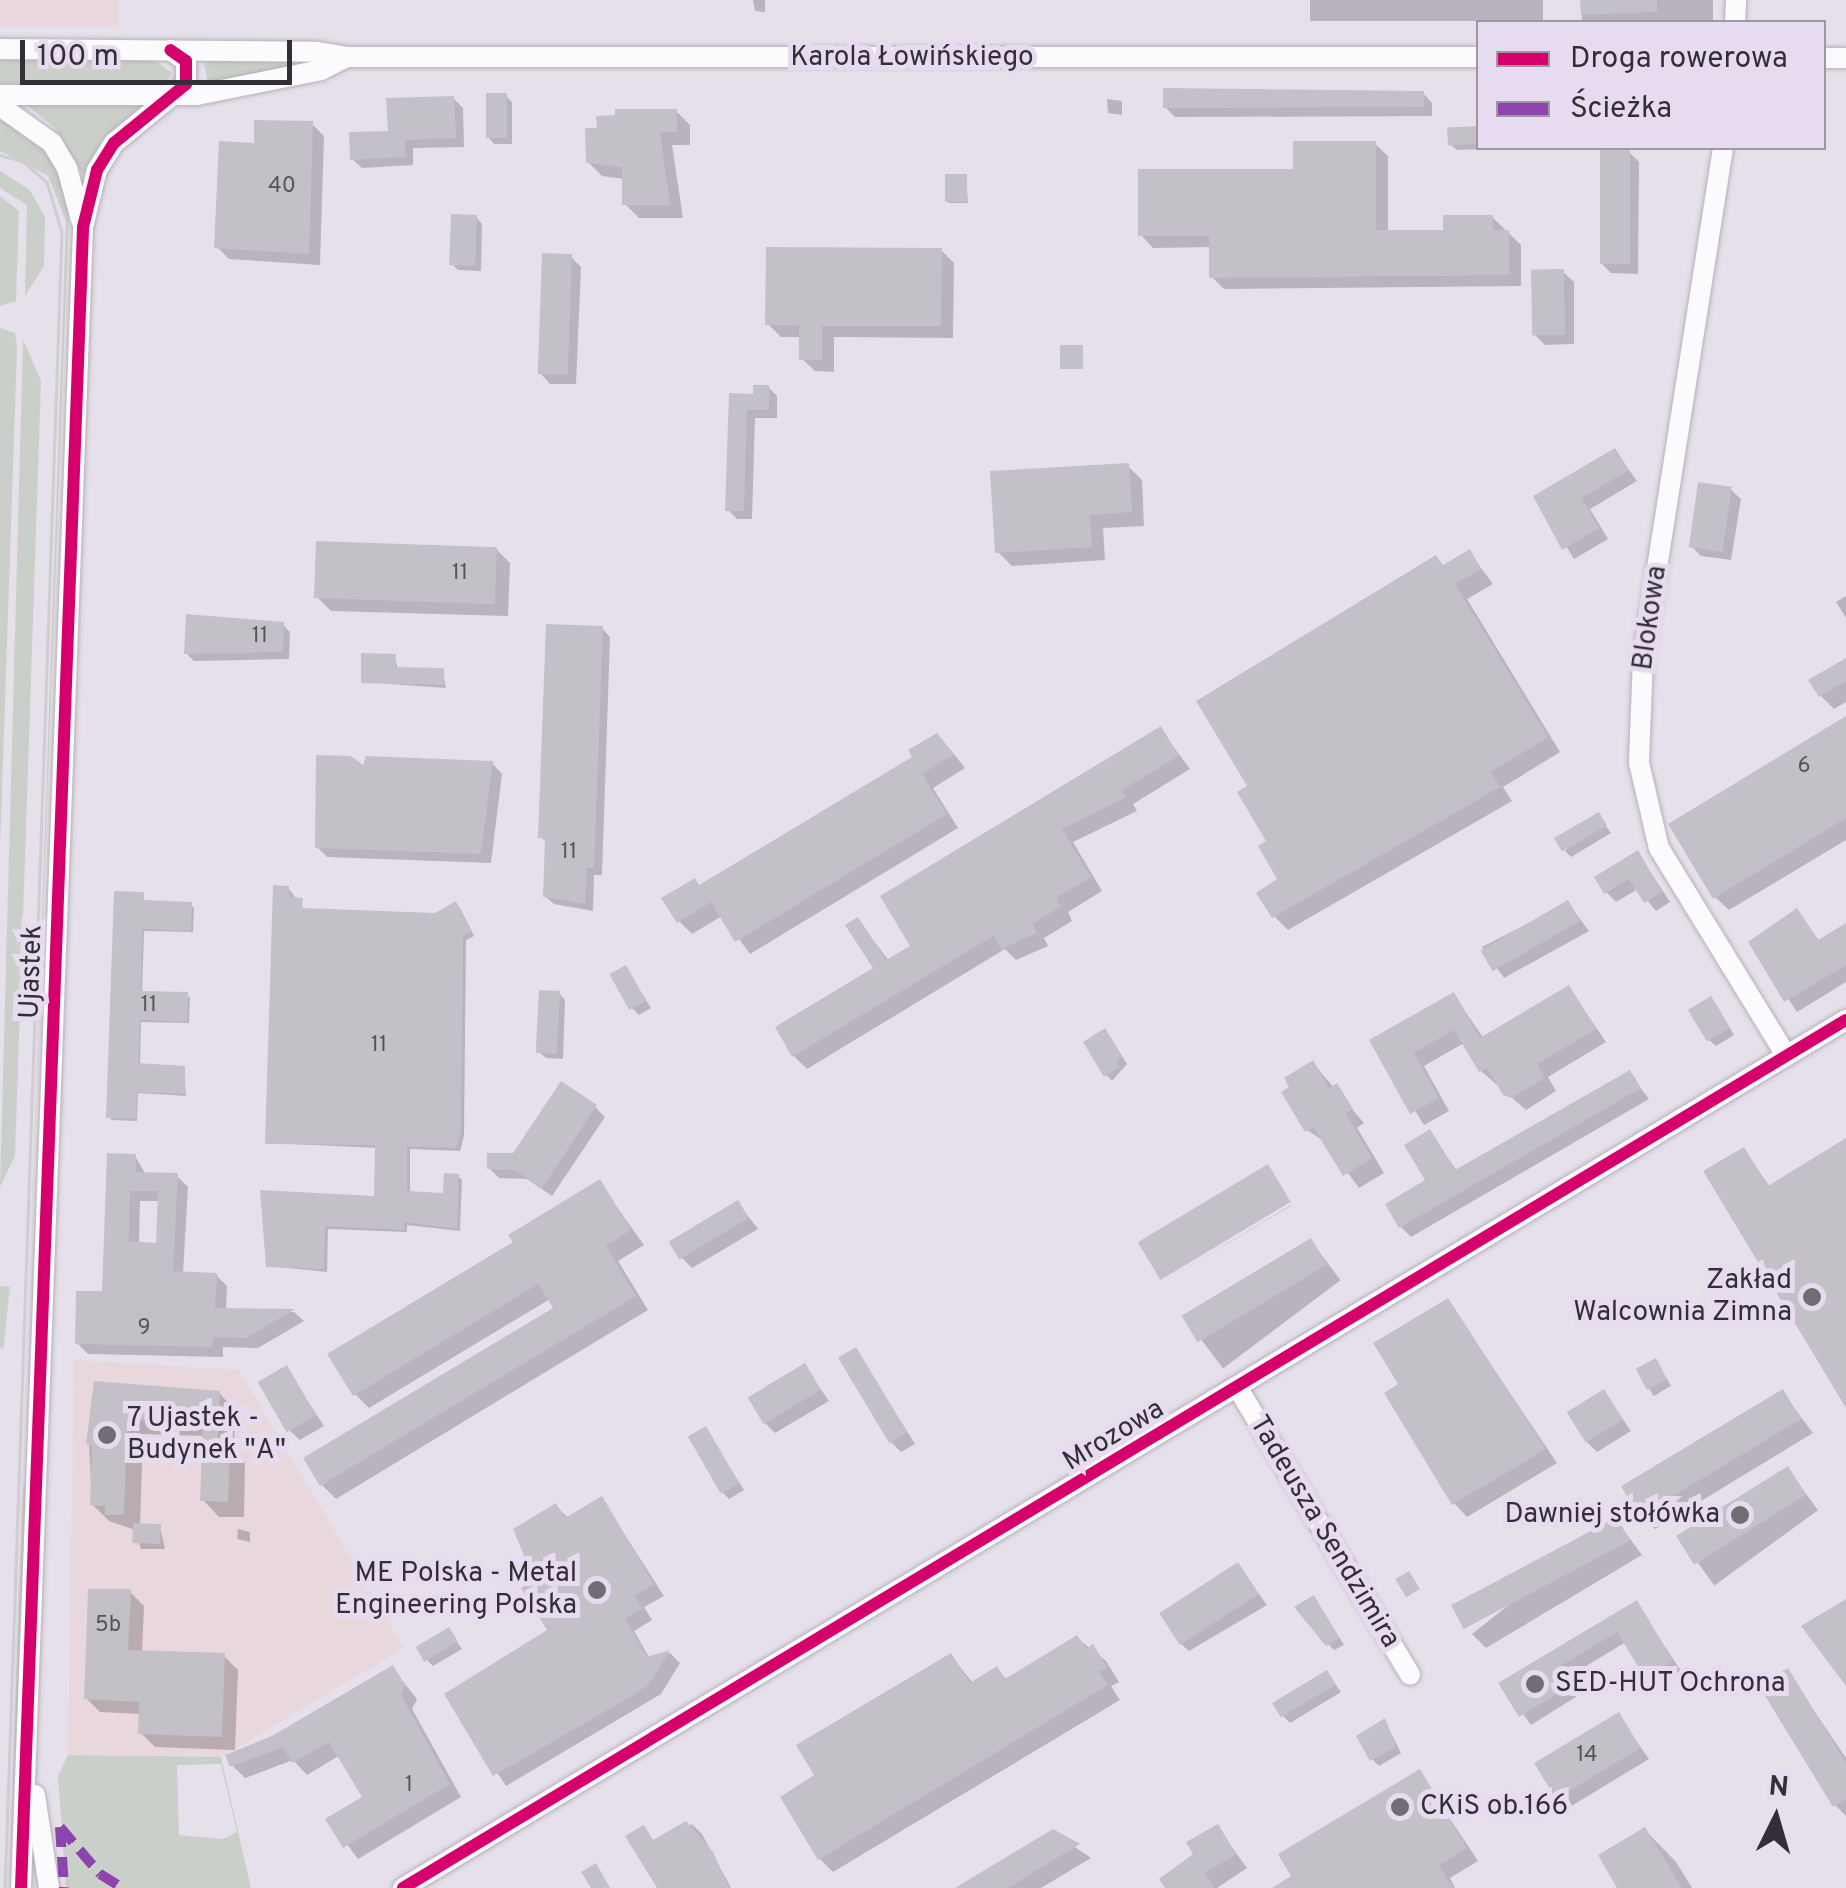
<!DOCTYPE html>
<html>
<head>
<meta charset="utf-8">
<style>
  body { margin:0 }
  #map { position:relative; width:1846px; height:1888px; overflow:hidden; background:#e6e0eb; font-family:Overpass,sans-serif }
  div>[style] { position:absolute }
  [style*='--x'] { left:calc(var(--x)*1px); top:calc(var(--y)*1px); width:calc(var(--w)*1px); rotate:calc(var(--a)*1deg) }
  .commercial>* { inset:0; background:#e8d7dc; transform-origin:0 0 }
  .green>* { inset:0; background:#cbcfc9; transform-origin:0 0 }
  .shadow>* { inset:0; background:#0003; transform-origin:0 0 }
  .building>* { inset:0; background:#c4c0c8; transform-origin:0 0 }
  .roads { filter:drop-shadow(0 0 2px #b6b1b9) drop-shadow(0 0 2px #b6b1b9) }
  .minor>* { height:20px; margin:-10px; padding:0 10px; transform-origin:10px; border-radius:10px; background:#fbfafc }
  .tram>* { height:2.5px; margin:-1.25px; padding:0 1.25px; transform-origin:1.25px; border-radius:1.25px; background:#cfcdd0 }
  .quiet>* { height:10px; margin-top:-5px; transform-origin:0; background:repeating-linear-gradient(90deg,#8e44ad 0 20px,transparent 0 30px) }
  .cycleway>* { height:12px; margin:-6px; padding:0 6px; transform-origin:6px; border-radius:6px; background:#d6006c }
  .dots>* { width:28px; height:28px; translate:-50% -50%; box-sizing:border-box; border:5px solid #e7dcef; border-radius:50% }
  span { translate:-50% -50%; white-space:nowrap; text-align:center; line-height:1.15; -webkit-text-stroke:10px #e7dcef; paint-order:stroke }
  .number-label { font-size:22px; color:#57535a }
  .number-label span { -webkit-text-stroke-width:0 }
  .street-label { font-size:28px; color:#332f36 }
  .poi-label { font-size:28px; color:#332f36 }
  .right { translate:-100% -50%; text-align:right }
  .left { translate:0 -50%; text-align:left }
  .legend { position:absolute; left:1476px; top:20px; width:350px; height:130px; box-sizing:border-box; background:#e7dcef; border:2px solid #9f97a5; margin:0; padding:12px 18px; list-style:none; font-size:30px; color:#332f36 }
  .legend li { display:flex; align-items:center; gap:20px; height:50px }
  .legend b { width:50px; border:2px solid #9f97a5 }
  .north { position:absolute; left:1726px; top:1768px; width:100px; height:100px; -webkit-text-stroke:8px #e7dcef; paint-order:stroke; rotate:5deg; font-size:28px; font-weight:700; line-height:40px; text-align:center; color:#332f36 }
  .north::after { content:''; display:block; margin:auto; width:35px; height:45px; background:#332f36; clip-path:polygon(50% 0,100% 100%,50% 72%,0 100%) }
  .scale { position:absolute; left:20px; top:40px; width:272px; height:45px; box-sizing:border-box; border:5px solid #332f36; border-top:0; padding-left:12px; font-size:30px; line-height:35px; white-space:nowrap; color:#332f36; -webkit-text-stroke:8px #e7dcef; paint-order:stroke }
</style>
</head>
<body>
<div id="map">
  <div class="commercial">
    <i style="left:0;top:0;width:118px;height:27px"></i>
    <i style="clip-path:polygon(74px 1360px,239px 1370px,404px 1648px,221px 1757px,68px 1755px)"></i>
  </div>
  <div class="green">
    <i style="clip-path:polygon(0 60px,154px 60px,172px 73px,165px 85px,0 84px)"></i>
    <i style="clip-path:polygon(210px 60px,321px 60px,208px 83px,204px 64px)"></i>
    <i style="clip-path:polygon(24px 103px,146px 103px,102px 139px,83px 175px,54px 127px)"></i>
    <i style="clip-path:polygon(0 119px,43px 144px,60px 172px,69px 212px,30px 1259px,66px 221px,48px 176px,0 151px)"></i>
    <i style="clip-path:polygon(0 171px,30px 190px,45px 217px,44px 266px,25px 296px,27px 205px,0 188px)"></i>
    <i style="clip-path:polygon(0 196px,19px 211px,16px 301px,0 306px)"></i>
    <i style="clip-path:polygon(0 328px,15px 333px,17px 349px,0 849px)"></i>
    <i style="clip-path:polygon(23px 339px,41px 381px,15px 1156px,0 1187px)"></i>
    <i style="left:0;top:1286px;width:10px;height:62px;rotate:6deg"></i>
    <i style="clip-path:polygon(23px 1486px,27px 1486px,9px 1888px)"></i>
    <i style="clip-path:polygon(evenodd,68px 1755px,221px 1757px,251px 1888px,66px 1888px,58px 1776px,68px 1755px,221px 1764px,237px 1832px,223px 1839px,179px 1835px,177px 1765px,221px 1764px)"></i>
  </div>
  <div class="shadow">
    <i style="clip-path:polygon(753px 0,765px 0,765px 12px,755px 11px)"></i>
    <i style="left:1310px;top:0;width:233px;height:21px"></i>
    <i style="left:1582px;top:0;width:131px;height:24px"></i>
    <i style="clip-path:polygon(1423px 93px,1432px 103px,1432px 116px,1175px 117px,1165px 107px)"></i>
    <i style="clip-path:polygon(506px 96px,512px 102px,512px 144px,494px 144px,488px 137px)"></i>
    <i style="clip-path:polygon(453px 98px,463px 108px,464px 147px,413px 148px,413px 165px,362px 168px,352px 159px)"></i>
    <i style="clip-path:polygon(1107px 99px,1122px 101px,1122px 115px,1108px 113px)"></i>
    <i style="clip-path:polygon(676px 111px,690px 125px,690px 145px,672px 145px,683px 218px,639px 218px,625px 204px,624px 179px,602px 176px,588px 162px)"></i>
    <i style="clip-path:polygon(312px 124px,324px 136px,320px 265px,229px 259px,217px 247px,256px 145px)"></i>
    <i style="clip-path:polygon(1476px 129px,1483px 149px,1457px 150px,1450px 144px)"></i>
    <i style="clip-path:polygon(1375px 144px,1388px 156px,1388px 233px,1446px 232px,1492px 217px,1521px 245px,1521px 286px,1224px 289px,1212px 277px,1212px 247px,1153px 248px,1141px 235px)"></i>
    <i style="clip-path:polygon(1629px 152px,1639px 162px,1638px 274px,1611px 273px,1601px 263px)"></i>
    <i style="clip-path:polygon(966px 177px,968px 203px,949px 203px,947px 200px)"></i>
    <i style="clip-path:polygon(476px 217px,482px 224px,481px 271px,458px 270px,452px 264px)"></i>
    <i style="clip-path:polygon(941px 250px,954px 263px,953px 338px,834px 337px,834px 372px,815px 371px,802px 359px,802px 337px,781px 337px,768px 324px)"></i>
    <i style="clip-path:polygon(571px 257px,581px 267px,576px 384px,550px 384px,540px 373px)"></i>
    <i style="clip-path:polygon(1563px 272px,1574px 282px,1574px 344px,1545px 345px,1534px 334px)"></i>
    <i style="clip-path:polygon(768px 387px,777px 396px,777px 418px,755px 418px,752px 519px,737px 519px,728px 510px,732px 396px,756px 396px)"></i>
    <i style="clip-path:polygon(1615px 451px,1637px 481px,1590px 509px,1608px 539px,1574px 559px,1536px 497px)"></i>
    <i style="clip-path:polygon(1128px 466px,1142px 480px,1144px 526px,1103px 528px,1105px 560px,1012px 566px,998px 552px)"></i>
    <i style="clip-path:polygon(1730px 489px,1741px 499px,1731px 560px,1701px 556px,1691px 546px)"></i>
    <i style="clip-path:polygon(496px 549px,510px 563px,508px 616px,331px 611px,317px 597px)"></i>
    <i style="clip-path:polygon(1469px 552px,1493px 584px,1467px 599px,1560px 752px,1503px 787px,1512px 801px,1288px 930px,1274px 916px,1281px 880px,1445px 567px)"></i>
    <i style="clip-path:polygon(1846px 596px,1846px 618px,1836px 602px)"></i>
    <i style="clip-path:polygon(283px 625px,290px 632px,289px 659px,194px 661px,186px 653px)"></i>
    <i style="clip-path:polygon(602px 628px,610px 637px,602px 875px,594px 875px,593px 911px,554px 904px,545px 896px,547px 843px,541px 837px)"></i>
    <i style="clip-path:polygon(394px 656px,398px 669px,443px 671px,446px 688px,363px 682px)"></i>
    <i style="clip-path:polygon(1846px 661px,1846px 702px,1834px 709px,1821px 696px)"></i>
    <i style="clip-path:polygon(1846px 719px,1846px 840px,1729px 910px,1715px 897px)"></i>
    <i style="clip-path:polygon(1161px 730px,1190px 769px,1133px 804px,1137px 811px,1073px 842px,1102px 891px,1068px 912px,1072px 921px,1044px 938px,1048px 946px,1016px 960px,1005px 949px,807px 1069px,794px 1056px,778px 1028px,876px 969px,858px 920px,889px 961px,913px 947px)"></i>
    <i style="clip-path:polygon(950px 749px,965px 768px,933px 788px,958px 828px,750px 954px,722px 916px,692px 934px,679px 921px,700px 887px)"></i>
    <i style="clip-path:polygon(492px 763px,502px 774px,491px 863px,327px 857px,317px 847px,364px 769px)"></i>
    <i style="clip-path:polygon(1598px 816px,1611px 833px,1571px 857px,1565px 851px)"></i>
    <i style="clip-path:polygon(1638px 853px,1670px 902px,1656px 911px,1638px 889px,1616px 902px,1606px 892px)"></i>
    <i style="clip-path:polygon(288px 888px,305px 910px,436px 915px,460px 908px,474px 936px,466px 940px,464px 1136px,460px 1151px,410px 1149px,410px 1194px,445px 1196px,458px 1176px,462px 1180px,460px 1231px,407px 1225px,407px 1232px,328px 1229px,327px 1272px,268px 1266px,263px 1193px,376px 1198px,378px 1148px,268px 1143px)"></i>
    <i style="clip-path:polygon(143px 894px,145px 903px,194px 907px,193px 932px,144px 931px,142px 993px,190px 997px,189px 1023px,141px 1022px,140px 1066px,184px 1068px,186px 1096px,138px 1093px,137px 1121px,111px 1120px)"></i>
    <i style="clip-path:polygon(1568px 903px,1589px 931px,1504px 978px,1482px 947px)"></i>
    <i style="clip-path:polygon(1797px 911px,1820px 942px,1846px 927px,1846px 982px,1797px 1012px,1751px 943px)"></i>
    <i style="clip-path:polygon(626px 968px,651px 1008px,639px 1015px,632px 1008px)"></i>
    <i style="clip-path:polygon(1569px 988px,1606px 1042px,1548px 1077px,1556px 1091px,1526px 1110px,1481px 1071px,1464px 1043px,1424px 1066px,1449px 1111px,1424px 1125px,1372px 1041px,1454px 995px,1484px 1039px)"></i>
    <i style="clip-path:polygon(559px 993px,565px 1000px,563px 1059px,546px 1058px,539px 1052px)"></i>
    <i style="clip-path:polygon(1717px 1006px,1734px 1035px,1716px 1046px,1709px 1040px)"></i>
    <i style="clip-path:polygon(1111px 1038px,1127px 1064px,1112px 1081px,1106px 1075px)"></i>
    <i style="clip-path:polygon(1313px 1063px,1364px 1123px,1357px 1128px,1384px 1173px,1359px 1188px,1325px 1142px,1307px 1130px)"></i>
    <i style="clip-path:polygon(1629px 1073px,1649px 1099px,1411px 1237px,1401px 1227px,1428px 1181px,1430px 1132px,1457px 1171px)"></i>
    <i style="clip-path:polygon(595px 1107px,605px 1117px,552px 1196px,527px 1179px,499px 1178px,489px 1168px)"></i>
    <i style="clip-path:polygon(1846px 1141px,1846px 1404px,1744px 1150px,1770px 1187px)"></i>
    <i style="clip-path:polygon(evenodd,135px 1156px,146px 1175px,177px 1176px,188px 1187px,183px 1274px,216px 1275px,227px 1286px,226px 1311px,294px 1312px,304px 1321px,258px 1348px,223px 1347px,223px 1357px,88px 1354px,77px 1343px,105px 1294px,135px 1156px,140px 1201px,160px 1201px,158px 1245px,139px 1244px,140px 1201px)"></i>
    <i style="clip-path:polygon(599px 1182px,644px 1245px,618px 1261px,648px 1310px,336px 1499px,322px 1485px,556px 1308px,550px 1299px,369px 1408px,355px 1394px,516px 1243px)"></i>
    <i style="clip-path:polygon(738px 1203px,758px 1229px,692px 1268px,682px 1258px)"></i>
    <i style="clip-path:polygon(1291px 1205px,1292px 1205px,1165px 1281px)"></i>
    <i style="left:1311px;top:1241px;width:49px;height:147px;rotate:53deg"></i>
    <i style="clip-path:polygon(1448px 1301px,1557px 1463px,1467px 1517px,1454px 1503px,1401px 1385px)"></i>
    <i style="clip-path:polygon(856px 1350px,915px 1444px,901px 1452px,891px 1442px)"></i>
    <i style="left:1656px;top:1361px;width:29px;height:20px;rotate:59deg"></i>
    <i style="clip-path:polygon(805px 1367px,829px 1401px,775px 1433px,765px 1423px)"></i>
    <i style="clip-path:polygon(286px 1368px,324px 1426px,300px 1440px,289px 1430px)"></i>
    <i style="clip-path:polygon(96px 1384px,219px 1393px,235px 1410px,234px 1451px,245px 1462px,244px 1517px,219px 1517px,203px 1500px,205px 1436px,143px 1434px,140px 1526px,160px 1527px,165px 1549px,141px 1549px,135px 1530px,109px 1521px,92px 1504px,89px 1443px)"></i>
    <i style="clip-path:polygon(1604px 1392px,1631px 1431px,1597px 1452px,1587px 1442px)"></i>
    <i style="clip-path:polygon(1782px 1392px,1813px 1433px,1655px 1529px,1641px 1516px)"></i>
    <i style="clip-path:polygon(706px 1430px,744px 1490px,729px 1499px,723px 1493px)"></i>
    <i style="left:1788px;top:1469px;width:51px;height:128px;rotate:54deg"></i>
    <i style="clip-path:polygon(602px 1499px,664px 1596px,644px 1607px,652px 1620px,634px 1631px,650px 1659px,670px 1653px,680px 1663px,661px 1694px,506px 1786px,447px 1695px,550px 1631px,537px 1581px,556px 1506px,567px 1517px)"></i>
    <i style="clip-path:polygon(1616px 1520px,1642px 1555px,1486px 1648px,1472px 1634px)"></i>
    <i style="clip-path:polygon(238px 1529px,250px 1532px,250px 1542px,237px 1539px)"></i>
    <i style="clip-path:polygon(1238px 1565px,1267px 1605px,1189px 1651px,1178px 1641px)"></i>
    <i style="clip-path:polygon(130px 1592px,144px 1606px,142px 1653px,224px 1656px,238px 1670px,235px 1750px,155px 1747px,141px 1733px,141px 1714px,100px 1712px,86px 1698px)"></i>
    <i style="clip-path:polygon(1636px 1603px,1681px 1671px,1656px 1686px,1626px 1642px,1568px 1677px,1579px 1695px,1531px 1725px,1502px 1684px)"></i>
    <i style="clip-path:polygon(1319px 1605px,1344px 1645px,1334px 1650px,1328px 1644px)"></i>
    <i style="clip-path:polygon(449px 1631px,462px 1649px,433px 1666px,427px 1660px)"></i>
    <i style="clip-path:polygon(1077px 1638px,1106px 1661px,1119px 1682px,1111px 1686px,1120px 1700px,833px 1872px,820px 1859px,818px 1776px,951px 1656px,973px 1683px,997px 1669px,1007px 1680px)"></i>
    <i style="clip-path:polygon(392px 1668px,417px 1699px,412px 1709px,461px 1797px,358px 1859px,329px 1820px,365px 1798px,340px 1755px,307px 1775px,293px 1760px,245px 1778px,232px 1765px)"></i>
    <i style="clip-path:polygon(1787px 1671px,1846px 1758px,1846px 1816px,1835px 1805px)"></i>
    <i style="clip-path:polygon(1327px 1673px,1341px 1692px,1290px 1723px,1283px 1716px)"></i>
    <i style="clip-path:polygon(1618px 1715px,1649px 1759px,1568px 1808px,1558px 1798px)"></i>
    <i style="clip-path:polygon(1385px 1721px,1401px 1753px,1379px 1766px,1372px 1759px)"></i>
    <i style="clip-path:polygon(1419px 1772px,1478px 1861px,1450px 1878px,1455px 1888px,1280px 1888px)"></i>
    <i style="clip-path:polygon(692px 1824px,702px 1834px,731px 1888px,659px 1888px,643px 1828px,655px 1842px)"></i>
    <i style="clip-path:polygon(1217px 1827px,1247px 1868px,1217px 1888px,1168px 1888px)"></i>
    <i style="clip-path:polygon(1645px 1830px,1676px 1862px,1692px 1888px,1620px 1888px)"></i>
    <i style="clip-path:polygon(1053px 1832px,1091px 1858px,1041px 1888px,960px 1888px)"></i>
  </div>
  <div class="building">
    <i style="clip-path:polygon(1580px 0,1657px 0,1657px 12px,1581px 15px)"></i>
    <i style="clip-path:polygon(1163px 88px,1424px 91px,1424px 107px,1163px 108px)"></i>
    <i style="left:486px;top:93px;width:21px;height:45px"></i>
    <i style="clip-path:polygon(454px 96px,456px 138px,405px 140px,405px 157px,350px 160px,349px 132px,388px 131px,386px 98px)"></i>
    <i style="clip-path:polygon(615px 109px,677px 109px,677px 132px,660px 132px,670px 205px,622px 205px,622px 167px,586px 163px,585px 128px,597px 128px,596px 116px,615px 115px)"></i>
    <i style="clip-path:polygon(254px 120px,313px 121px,309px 254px,214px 248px,219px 141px,254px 143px)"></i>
    <i style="left:1477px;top:126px;width:18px;height:30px;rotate:87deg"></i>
    <i style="clip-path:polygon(1293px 141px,1376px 141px,1376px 230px,1443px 230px,1443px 215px,1493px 215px,1493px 230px,1509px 230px,1509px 275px,1209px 278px,1209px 236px,1138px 236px,1138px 169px,1293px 169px)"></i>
    <i style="left:1600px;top:149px;width:30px;height:115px"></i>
    <i style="left:945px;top:174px;width:22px;height:28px"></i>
    <i style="left:451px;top:214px;width:26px;height:51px;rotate:2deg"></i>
    <i style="clip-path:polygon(766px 247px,942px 248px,941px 326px,822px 326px,822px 360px,799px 360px,799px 325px,765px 325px)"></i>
    <i style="left:542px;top:253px;width:30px;height:121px;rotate:2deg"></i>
    <i style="left:1564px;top:269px;width:66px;height:33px;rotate:89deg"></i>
    <i style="left:1060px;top:345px;width:23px;height:24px"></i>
    <i style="clip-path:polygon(753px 385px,769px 385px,769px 410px,747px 410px,744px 511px,725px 511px,729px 393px,753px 394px)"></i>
    <i style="clip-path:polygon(1615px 448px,1629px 470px,1582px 498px,1599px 528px,1562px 550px,1533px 496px)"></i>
    <i style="clip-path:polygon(1129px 463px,1132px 512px,1090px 515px,1092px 547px,995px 553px,990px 471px)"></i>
    <i style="left:1698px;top:482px;width:34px;height:66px;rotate:8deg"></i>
    <i style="left:316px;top:541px;width:181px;height:57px;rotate:2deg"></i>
    <i style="clip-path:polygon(1470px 549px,1481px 569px,1455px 584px,1548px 737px,1491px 772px,1500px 787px,1272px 918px,1256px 893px,1277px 879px,1258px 846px,1266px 841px,1237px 792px,1247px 786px,1196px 701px,1436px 555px,1443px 565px)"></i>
    <i style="clip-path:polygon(186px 614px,284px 622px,283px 652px,184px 654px)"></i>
    <i style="clip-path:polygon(546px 624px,603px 626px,594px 868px,587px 868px,585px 904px,543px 897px,545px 838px,538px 838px)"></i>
    <i style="clip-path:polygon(361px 653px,396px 654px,395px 667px,444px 668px,444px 685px,361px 683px)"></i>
    <i style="clip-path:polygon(1846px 658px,1846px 681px,1819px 697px,1808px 680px)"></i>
    <i style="clip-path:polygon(1846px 716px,1846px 818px,1713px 899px,1668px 824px)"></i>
    <i style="clip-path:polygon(1161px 726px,1179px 756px,1122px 790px,1126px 797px,1062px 829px,1091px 877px,1056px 898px,1061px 907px,1032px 924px,1037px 933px,1001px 949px,993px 936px,792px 1057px,775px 1027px,873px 968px,845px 925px,858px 917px,886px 960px,910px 946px,880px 896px)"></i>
    <i style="clip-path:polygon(937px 733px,954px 754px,922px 774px,947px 814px,735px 942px,711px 902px,677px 923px,661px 898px,695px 878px,699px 885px,912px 757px,908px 750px)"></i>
    <i style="clip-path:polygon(316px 755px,351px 756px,363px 765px,366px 756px,493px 761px,481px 854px,315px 848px)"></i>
    <i style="left:1599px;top:812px;width:16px;height:52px;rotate:60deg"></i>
    <i style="clip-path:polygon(1638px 850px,1662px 892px,1644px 903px,1629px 879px,1604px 894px,1594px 877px)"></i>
    <i style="clip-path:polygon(273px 885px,289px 886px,289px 897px,303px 898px,302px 908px,435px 913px,456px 901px,472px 931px,463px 936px,461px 1131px,456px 1148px,407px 1146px,407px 1191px,443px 1193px,444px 1173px,459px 1174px,457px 1229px,404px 1222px,404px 1230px,325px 1226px,324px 1269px,266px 1267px,260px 1190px,374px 1196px,375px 1145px,265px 1144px)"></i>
    <i style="clip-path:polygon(114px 891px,144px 892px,144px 900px,192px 902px,191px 931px,142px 929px,141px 991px,188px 992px,187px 1022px,140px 1020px,138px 1063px,185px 1066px,185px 1094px,137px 1092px,136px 1119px,106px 1118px)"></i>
    <i style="left:1568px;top:900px;width:24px;height:101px;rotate:60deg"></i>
    <i style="clip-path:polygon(1797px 908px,1818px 940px,1846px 923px,1846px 965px,1784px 1002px,1748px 942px)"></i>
    <i style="left:626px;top:965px;width:41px;height:19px;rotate:61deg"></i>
    <i style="clip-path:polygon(1569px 985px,1596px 1029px,1537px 1064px,1545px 1078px,1512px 1098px,1503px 1095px,1487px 1068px,1479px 1072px,1454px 1030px,1414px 1053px,1439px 1098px,1410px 1114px,1369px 1040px,1454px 992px,1480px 1038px)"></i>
    <i style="left:539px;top:990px;width:21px;height:63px;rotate:3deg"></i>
    <i style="left:1711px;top:996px;width:37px;height:27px;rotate:59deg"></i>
    <i style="clip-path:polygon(1105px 1028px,1122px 1057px,1116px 1061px,1120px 1067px,1104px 1077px,1083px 1042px)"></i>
    <i style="clip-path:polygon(1313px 1060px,1329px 1088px,1337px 1083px,1353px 1109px,1345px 1113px,1372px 1158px,1343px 1176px,1313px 1127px,1305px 1132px,1281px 1092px,1289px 1087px,1284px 1078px)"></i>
    <i style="clip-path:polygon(1630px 1070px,1641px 1088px,1399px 1228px,1385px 1204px,1425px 1180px,1404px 1145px,1430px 1129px,1455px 1170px)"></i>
    <i style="clip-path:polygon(561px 1081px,597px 1105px,542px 1188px,515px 1170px,487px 1169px,487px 1153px,513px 1153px)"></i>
    <i style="clip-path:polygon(1846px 1138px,1846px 1408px,1703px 1171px,1744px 1147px,1768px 1186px)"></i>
    <i style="clip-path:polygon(evenodd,107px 1153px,136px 1154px,136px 1172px,178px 1173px,173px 1271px,217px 1273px,215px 1308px,295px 1309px,247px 1338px,213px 1337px,212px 1347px,75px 1344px,76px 1291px,102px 1291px,107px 1153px,130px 1191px,158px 1191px,156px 1243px,129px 1241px,130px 1191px)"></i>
    <i style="left:1268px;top:1164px;width:44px;height:152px;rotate:59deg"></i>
    <i style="clip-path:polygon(600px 1179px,631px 1230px,606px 1246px,636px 1296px,320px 1486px,303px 1458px,553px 1308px,538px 1284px,353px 1396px,327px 1354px,513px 1242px,508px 1235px)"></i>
    <i style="left:738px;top:1200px;width:21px;height:81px;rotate:59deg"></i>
    <i style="left:1311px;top:1238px;width:31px;height:151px;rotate:59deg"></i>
    <i style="clip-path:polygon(1448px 1298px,1546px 1449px,1452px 1505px,1384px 1393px,1398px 1384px,1373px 1343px)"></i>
    <i style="left:856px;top:1347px;width:100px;height:21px;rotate:59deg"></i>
    <i style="left:1656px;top:1358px;width:24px;height:23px;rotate:62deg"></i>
    <i style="left:805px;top:1363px;width:31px;height:67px;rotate:59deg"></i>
    <i style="left:287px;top:1365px;width:58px;height:34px;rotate:60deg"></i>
    <i style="clip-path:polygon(94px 1381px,220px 1391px,218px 1443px,230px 1443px,228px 1502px,200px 1501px,203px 1422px,127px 1419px,124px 1515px,105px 1515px,105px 1506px,90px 1505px,92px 1445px,86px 1444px)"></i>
    <i style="left:1604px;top:1389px;width:36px;height:44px;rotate:58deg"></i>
    <i style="left:1783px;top:1389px;width:35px;height:189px;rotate:59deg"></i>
    <i style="left:706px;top:1426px;width:66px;height:21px;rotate:60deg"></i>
    <i style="left:1788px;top:1466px;width:34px;height:132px;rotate:58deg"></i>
    <i style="clip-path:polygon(602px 1496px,654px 1584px,635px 1596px,643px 1608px,625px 1619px,647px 1657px,670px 1650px,650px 1683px,634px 1695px,493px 1776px,444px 1694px,547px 1630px,521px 1588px,534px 1580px,513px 1529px,556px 1503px,565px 1518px)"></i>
    <i style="left:1617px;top:1517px;width:27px;height:188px;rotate:62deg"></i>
    <i style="left:133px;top:1523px;width:28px;height:20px;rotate:2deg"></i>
    <i style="left:1238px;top:1562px;width:38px;height:94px;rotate:57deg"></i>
    <i style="left:1409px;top:1571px;width:21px;height:16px;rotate:59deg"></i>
    <i style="clip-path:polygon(88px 1589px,131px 1589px,128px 1650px,225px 1653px,222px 1737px,138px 1734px,139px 1702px,84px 1699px)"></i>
    <i style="clip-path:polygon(1314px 1595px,1339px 1638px,1326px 1646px,1294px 1607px)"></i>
    <i style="clip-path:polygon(1846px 1599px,1846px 1686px,1801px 1626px)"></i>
    <i style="clip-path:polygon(1637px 1600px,1673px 1661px,1645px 1678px,1617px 1632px,1560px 1666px,1571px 1685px,1519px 1717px,1498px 1683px)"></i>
    <i style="left:449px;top:1627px;width:17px;height:39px;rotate:59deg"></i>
    <i style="clip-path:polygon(1077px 1635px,1086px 1649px,1093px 1644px,1107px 1667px,1099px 1672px,1108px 1685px,818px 1860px,780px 1797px,814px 1775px,796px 1745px,951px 1653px,970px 1683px,997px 1666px,1005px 1679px)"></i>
    <i style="clip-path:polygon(393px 1665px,405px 1685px,401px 1695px,450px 1784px,343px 1848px,325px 1819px,362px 1797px,329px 1742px,292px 1763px,283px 1747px,230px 1767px,225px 1755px,272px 1736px)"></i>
    <i style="clip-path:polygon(1788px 1668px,1846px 1763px,1846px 1799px,1833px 1807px,1759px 1686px)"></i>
    <i style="left:1327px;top:1670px;width:17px;height:64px;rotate:59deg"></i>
    <i style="left:1619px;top:1712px;width:42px;height:99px;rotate:59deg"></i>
    <i style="clip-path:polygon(1385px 1718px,1396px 1747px,1370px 1761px,1356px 1736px)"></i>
    <i style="clip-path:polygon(1420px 1769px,1467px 1848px,1439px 1865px,1453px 1888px,1272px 1888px,1291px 1876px,1278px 1854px)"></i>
    <i style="clip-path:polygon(686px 1821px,713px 1852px,729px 1888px,657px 1888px,625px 1836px,644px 1825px,653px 1840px)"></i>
    <i style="clip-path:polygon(1218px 1824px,1236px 1854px,1205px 1873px,1214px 1888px,1165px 1888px,1159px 1879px,1193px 1854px,1186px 1842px)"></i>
    <i style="clip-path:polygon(1645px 1827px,1682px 1888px,1617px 1888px,1598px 1855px)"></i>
    <i style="clip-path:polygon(1053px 1829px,1080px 1844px,1008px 1888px,955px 1888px)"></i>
    <i style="clip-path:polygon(596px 1863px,610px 1888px,591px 1888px,581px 1872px)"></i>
  </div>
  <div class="roads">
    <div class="minor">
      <i style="--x:1735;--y:22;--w:22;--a:-87"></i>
      <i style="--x:0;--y:49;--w:316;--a:0.5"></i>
      <i style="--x:316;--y:52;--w:30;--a:9"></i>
      <i style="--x:346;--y:57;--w:1132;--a:0"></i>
      <i style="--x:1824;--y:58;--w:22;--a:0"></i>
      <i style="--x:0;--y:95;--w:197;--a:0"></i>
      <i style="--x:197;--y:95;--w:126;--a:-11.4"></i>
      <i style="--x:321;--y:70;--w:28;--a:-27"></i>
      <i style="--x:0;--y:106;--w:64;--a:35.4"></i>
      <i style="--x:52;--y:143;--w:29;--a:59"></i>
      <i style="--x:67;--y:168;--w:54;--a:74.9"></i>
      <i style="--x:1723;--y:148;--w:515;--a:98.93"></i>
      <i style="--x:1643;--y:657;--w:106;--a:92.2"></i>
      <i style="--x:1639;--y:763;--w:87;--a:76.8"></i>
      <i style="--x:1659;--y:848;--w:243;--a:58.5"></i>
      <i style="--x:1239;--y:1390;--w:332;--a:59"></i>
      <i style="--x:35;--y:1795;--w:94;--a:81.4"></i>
      <i style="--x:21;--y:1888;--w:1662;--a:-87.86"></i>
      <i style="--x:83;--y:227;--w:59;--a:-76.2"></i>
      <i style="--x:97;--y:170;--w:32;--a:-58"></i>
      <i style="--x:114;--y:143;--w:93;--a:-39.3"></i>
      <i style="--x:186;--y:84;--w:23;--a:-90"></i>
      <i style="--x:186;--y:61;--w:19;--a:-145"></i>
      <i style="--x:403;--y:1888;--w:1684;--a:-31.03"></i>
    </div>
  </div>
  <div class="tram">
    <i style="--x:0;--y:155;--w:23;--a:15"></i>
    <i style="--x:22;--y:161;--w:33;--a:40"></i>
    <i style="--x:47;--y:182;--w:52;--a:73.3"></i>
    <i style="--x:62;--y:232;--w:1657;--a:91.97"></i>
  </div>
  <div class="quiet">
    <i style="--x:60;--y:1827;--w:62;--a:49.6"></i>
    <i style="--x:100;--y:1874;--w:26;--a:32"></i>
    <i style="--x:60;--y:1827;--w:61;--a:86.2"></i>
  </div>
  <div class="cycleway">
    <i style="--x:21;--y:1888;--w:1662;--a:-87.86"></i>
    <i style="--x:83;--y:227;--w:59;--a:-76.2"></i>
    <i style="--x:97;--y:170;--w:32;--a:-58"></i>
    <i style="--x:114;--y:143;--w:93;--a:-39.3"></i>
    <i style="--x:186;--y:84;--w:23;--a:-90"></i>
    <i style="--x:186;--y:61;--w:19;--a:-145"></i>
    <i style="--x:403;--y:1888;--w:1684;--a:-31.03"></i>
  </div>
  <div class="dots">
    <i style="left:1812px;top:1297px;background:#726d75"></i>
    <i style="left:107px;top:1435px;background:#726d75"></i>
    <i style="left:1740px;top:1515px;background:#726d75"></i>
    <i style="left:597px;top:1590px;background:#726d75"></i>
    <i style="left:1535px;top:1684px;background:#726d75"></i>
    <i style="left:1400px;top:1807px;background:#726d75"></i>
  </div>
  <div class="number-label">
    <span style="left:282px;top:187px">40</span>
    <span style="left:460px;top:574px">11</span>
    <span style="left:260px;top:637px">11</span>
    <span style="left:1804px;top:767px">6</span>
    <span style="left:569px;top:853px">11</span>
    <span style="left:149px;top:1006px">11</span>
    <span style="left:379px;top:1046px">11</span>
    <span style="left:144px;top:1329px">9</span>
    <span style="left:108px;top:1626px">5b</span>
    <span style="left:1587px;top:1756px">14</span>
    <span style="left:409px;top:1786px">1</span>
  </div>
  <div class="street-label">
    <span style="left:912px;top:58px">Karola Łowińskiego</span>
    <span style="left:1651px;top:618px;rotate:-82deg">Blokowa</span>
    <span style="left:32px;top:972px;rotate:-88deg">Ujastek</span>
    <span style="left:1114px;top:1436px;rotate:-31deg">Mrozowa</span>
    <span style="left:1324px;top:1532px;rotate:59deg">Tadeusza Sendzimira</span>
  </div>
  <div class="poi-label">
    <span class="right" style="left:1792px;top:1297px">Zakład<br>Walcownia Zimna</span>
    <span class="left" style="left:127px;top:1435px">7 Ujastek -<br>Budynek "A"</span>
    <span class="right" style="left:1720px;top:1515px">Dawniej stołówka</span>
    <span class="right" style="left:577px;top:1590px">ME Polska - Metal<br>Engineering Polska</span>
    <span class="left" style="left:1555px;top:1684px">SED-HUT Ochrona</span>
    <span class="left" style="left:1420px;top:1807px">CKiS ob.166</span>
  </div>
  <ul class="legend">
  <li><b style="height:12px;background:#d6006c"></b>Droga rowerowa</li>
  <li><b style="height:12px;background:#8e44ad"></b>Ścieżka</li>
  </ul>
  <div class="north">N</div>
  <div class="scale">100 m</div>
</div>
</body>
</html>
